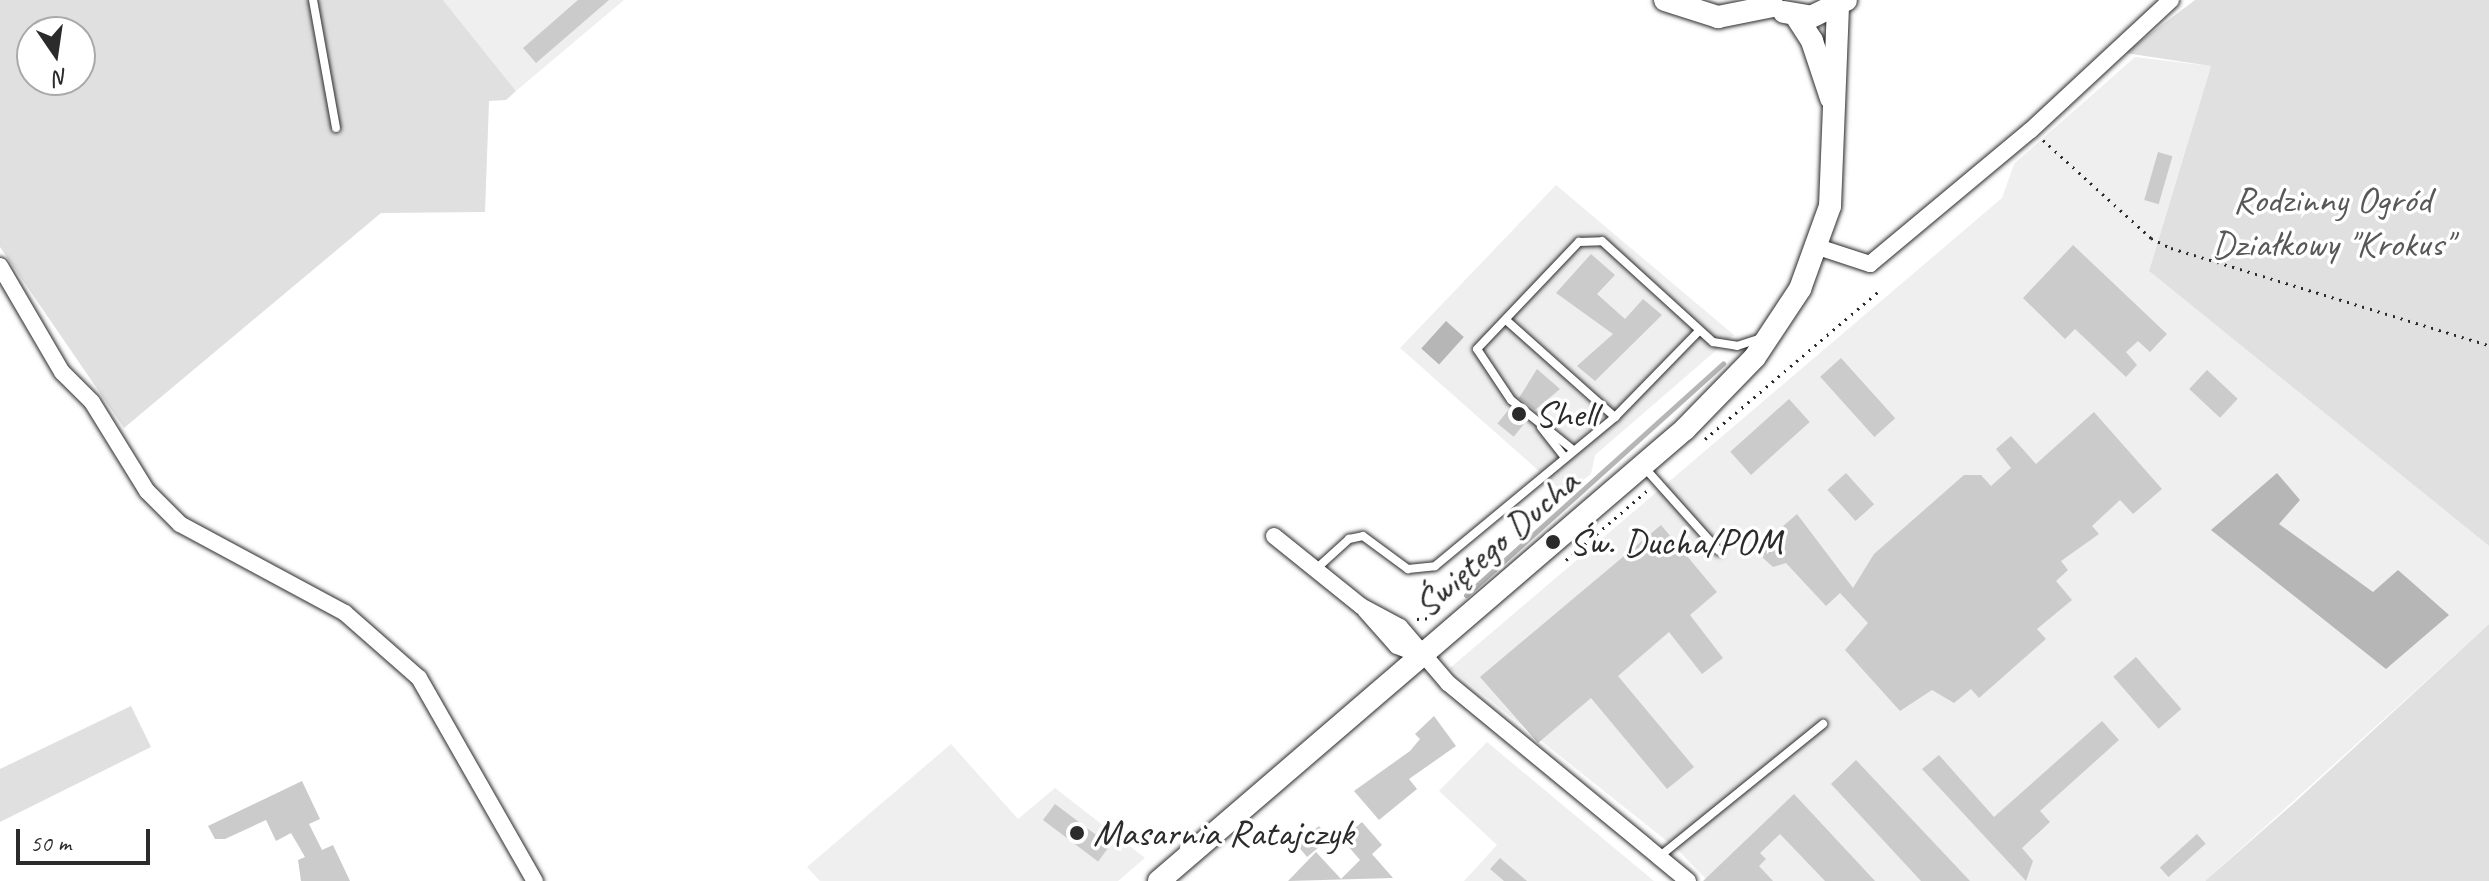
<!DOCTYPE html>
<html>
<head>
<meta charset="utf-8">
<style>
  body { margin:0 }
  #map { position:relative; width:2489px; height:881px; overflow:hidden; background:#fff; font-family:Caveat,sans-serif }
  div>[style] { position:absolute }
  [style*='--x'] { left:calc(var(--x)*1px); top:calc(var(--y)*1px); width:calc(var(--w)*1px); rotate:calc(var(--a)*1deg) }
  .built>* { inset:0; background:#efefef }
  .green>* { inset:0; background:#e0e0e0 }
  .water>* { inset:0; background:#b6b6b6; transform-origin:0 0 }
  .stream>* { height:5px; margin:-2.5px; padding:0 2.5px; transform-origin:2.5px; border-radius:2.5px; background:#b6b6b6 }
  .building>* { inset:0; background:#cbcbcb; transform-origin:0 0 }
  .path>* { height:3px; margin-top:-1.5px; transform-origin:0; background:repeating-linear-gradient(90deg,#2b2b2b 0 2px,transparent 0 8px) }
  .roads { filter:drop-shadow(0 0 2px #2b2b2b) drop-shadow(0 0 2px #2b2b2b) }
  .lane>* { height:8px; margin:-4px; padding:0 4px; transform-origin:4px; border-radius:4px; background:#fff }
  .street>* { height:16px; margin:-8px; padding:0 8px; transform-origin:8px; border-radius:8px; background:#fff }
  .secondary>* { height:22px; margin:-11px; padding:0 11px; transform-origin:11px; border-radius:11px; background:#fff }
  .dots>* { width:22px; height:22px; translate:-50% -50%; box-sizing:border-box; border:4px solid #fff; border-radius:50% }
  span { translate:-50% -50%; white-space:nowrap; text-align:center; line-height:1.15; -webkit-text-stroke:7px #fff; paint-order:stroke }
  .park-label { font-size:38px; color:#585858 }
  .poi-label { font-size:38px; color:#2b2b2b }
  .left { translate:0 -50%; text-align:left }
  .street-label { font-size:38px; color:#2b2b2b }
  .north { position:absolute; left:16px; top:16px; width:80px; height:80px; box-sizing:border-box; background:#fff; border:2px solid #aaa; border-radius:50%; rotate:167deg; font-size:22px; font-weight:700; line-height:32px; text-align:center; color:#2b2b2b }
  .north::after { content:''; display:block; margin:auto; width:28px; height:36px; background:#2b2b2b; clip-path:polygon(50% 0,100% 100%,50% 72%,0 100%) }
  .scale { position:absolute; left:16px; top:829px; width:134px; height:36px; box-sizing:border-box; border:4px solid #2b2b2b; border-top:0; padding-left:10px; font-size:24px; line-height:28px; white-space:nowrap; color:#2b2b2b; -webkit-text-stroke:6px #fff; paint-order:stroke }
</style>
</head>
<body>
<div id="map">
  <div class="built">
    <i style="clip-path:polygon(443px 0,624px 0,516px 91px)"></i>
    <i style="clip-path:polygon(2135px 57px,2211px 66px,2149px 271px,2489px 546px,2489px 624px,2205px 881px,1708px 881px,1678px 850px,1450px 668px,2002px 198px,2014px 164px)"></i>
    <i style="clip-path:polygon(1556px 185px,1734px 335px,1595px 455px,1591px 474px,1565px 494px,1400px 348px)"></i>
    <i style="clip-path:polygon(1487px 742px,1654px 881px,1464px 881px,1497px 845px,1439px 791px)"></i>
    <i style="clip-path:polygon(951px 744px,1018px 819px,1055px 788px,1145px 858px,1118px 881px,820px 881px,807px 867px)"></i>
  </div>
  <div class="green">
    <i style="clip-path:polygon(evenodd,0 0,443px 0,516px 91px,506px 100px,489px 101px,485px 212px,381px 213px,124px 428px,0 247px,0 0,32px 32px,80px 32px,80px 80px,32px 80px,32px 32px)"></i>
    <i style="clip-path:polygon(2195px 0,2489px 0,2489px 546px,2149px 271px,2211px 66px,2125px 53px)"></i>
    <i style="clip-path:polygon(2489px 624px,2489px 881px,2205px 881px,2294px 803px)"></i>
    <i style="clip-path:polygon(131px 706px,151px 747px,0 822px,0 769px)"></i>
  </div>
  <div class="water">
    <i style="left:1446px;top:321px;width:24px;height:37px;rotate:42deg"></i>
    <i style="clip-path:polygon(2277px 473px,2300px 500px,2279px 524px,2373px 592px,2398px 570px,2449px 615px,2386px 669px,2211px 530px)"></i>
  </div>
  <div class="stream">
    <i style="--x:1466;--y:595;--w:346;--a:-42"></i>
  </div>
  <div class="building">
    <i style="clip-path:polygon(578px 0,609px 0,536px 63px,523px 48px)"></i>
    <i style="left:2158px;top:152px;width:15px;height:50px;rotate:16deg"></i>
    <i style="clip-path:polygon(2073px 245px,2167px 334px,2150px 352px,2138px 341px,2126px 352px,2137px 365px,2126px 377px,2075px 329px,2065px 339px,2023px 298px)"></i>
    <i style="clip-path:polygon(1591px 254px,1615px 275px,1597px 294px,1625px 319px,1643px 299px,1662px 315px,1595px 381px,1577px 366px,1613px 334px,1556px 293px)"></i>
    <i style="left:1841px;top:358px;width:81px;height:28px;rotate:48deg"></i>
    <i style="clip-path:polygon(1537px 369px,1560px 389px,1535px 410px,1519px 398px)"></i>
    <i style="left:2207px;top:370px;width:42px;height:26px;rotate:43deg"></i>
    <i style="left:1789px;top:399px;width:31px;height:79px;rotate:48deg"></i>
    <i style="left:1510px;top:408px;width:21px;height:20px;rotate:39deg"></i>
    <i style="clip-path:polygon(2094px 412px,2162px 489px,2133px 514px,2120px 500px,2092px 526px,2099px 534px,2061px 561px,2068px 570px,2056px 581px,2072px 600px,2037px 629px,2046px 639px,1979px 698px,1971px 689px,1954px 703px,1932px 690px,1900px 711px,1845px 650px,1868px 623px,1840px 593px,1826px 606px,1786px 563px,1773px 567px,1763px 558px,1766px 541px,1797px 514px,1853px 588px,1874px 554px,1964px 475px,1981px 475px,1991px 486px,2011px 468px,1996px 449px,2011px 436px,2036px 464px)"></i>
    <i style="left:1846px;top:473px;width:42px;height:25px;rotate:48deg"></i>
    <i style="clip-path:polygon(1661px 525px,1717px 592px,1690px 615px,1723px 658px,1702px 674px,1669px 632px,1618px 676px,1694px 767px,1667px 789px,1591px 698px,1538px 743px,1480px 677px)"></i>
    <i style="left:2136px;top:657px;width:69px;height:30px;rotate:49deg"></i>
    <i style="clip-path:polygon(1434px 716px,1456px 746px,1409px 779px,1417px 789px,1379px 820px,1354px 791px,1410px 751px,1420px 739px,1415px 734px)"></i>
    <i style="clip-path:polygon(2102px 721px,2119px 740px,2040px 811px,2050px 822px,2022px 848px,2033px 861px,2026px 881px,1922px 769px,1939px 755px,1994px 817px)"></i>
    <i style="clip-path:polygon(1856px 760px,1970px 881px,1921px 881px,1831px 784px)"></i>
    <i style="clip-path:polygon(302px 781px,320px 819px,309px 824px,322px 850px,333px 845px,350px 881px,301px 881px,298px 860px,305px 857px,291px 833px,276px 841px,266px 820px,225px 839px,215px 839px,208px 826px)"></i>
    <i style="clip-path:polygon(1794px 794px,1875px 881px,1825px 881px,1780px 834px,1760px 853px,1766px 859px,1759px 866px,1773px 881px,1703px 881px)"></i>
    <i style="left:1055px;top:804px;width:69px;height:20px;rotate:37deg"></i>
    <i style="clip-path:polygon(1362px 822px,1382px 845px,1372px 854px,1393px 878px,1288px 881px,1316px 852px,1341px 879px,1360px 860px,1342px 839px)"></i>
    <i style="left:1319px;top:826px;width:16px;height:29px;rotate:50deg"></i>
    <i style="left:2197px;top:834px;width:13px;height:50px;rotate:48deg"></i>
    <i style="clip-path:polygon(1500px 858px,1527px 881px,1504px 881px,1490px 869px)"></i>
  </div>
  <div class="path">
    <i style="--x:2043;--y:140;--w:146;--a:42.2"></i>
    <i style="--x:2151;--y:238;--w:22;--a:27"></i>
    <i style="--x:2171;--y:248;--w:332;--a:17"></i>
    <i style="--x:1705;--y:439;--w:231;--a:-40.4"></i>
    <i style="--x:1566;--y:560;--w:109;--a:-40.5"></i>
    <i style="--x:1417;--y:619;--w:15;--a:-4"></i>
  </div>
  <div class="roads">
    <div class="lane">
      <i style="--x:313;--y:0;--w:130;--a:79.8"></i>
      <i style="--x:1506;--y:320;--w:146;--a:41.7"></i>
      <i style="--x:1541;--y:427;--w:37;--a:52"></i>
      <i style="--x:1572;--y:449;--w:78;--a:-141.2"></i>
      <i style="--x:1511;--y:400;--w:61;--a:-123.7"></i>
      <i style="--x:1477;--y:349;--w:148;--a:-46.4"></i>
      <i style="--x:1579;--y:242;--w:23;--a:-2"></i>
      <i style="--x:1602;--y:241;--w:150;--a:42.3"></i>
      <i style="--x:1713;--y:342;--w:24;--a:9"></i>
      <i style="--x:1737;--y:346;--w:25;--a:-18"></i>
      <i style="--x:1643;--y:466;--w:114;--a:48.2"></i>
      <i style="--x:1316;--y:569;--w:45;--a:-42.3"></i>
      <i style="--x:1349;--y:539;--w:14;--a:-12"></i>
      <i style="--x:1363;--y:536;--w:56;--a:36.3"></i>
      <i style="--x:1408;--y:569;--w:27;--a:-6"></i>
      <i style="--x:1435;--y:566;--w:234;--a:-39.6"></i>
      <i style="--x:1615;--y:417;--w:120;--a:-45.7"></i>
      <i style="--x:1660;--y:856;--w:210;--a:-39"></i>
    </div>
    <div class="street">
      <i style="--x:1818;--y:247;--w:55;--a:18.1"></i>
      <i style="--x:1870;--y:264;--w:209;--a:-39.8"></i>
      <i style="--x:2031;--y:130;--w:191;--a:-42.9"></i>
      <i style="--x:0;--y:266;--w:123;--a:59.7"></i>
      <i style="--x:62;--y:372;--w:42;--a:45"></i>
      <i style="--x:92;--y:402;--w:105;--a:58.3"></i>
      <i style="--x:147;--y:491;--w:47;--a:45"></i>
      <i style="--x:180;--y:524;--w:187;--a:28.3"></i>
      <i style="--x:345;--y:613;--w:98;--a:41.3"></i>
      <i style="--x:419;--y:678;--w:234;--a:60.3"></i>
      <i style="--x:1274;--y:536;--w:112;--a:38.8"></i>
      <i style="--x:1361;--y:606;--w:44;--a:28.3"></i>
      <i style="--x:1400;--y:627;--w:74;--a:49.4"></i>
      <i style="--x:1448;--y:683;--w:311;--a:39.5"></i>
      <i style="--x:1365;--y:610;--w:48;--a:48.4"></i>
      <i style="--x:1397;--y:646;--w:26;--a:21"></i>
    </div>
    <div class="secondary">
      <i style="--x:1665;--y:0;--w:56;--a:17.8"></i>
      <i style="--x:1718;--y:17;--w:56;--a:-11.3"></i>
      <i style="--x:1784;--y:12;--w:27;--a:10"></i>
      <i style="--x:1811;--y:17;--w:39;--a:-26"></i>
      <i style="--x:1796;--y:16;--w:30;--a:57"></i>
      <i style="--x:1812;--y:41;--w:60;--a:71.6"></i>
      <i style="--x:1159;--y:881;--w:694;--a:-40.67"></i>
      <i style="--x:1685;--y:429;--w:100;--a:-45.8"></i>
      <i style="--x:1755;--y:357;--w:82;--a:-56.5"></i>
      <i style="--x:1800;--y:289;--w:88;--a:-70.1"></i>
      <i style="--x:1830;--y:206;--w:199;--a:-87.7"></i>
    </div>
  </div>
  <div class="dots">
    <i style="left:1519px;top:414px;background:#2b2b2b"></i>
    <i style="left:1553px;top:542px;background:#2b2b2b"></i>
    <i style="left:1077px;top:833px;background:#2b2b2b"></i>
  </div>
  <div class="park-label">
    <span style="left:2332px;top:222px">Rodzinny Ogród<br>Działkowy "Krokus"</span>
  </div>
  <div class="poi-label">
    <span class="left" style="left:1535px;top:414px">Shell</span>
    <span class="left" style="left:1569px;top:542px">Św. Ducha/POM</span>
    <span class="left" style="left:1093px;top:833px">Masarnia Ratajczyk</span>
  </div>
  <div class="street-label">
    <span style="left:1496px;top:543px;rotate:-41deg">Świętego Ducha</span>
  </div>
  <div class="north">N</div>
  <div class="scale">50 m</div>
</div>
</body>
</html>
